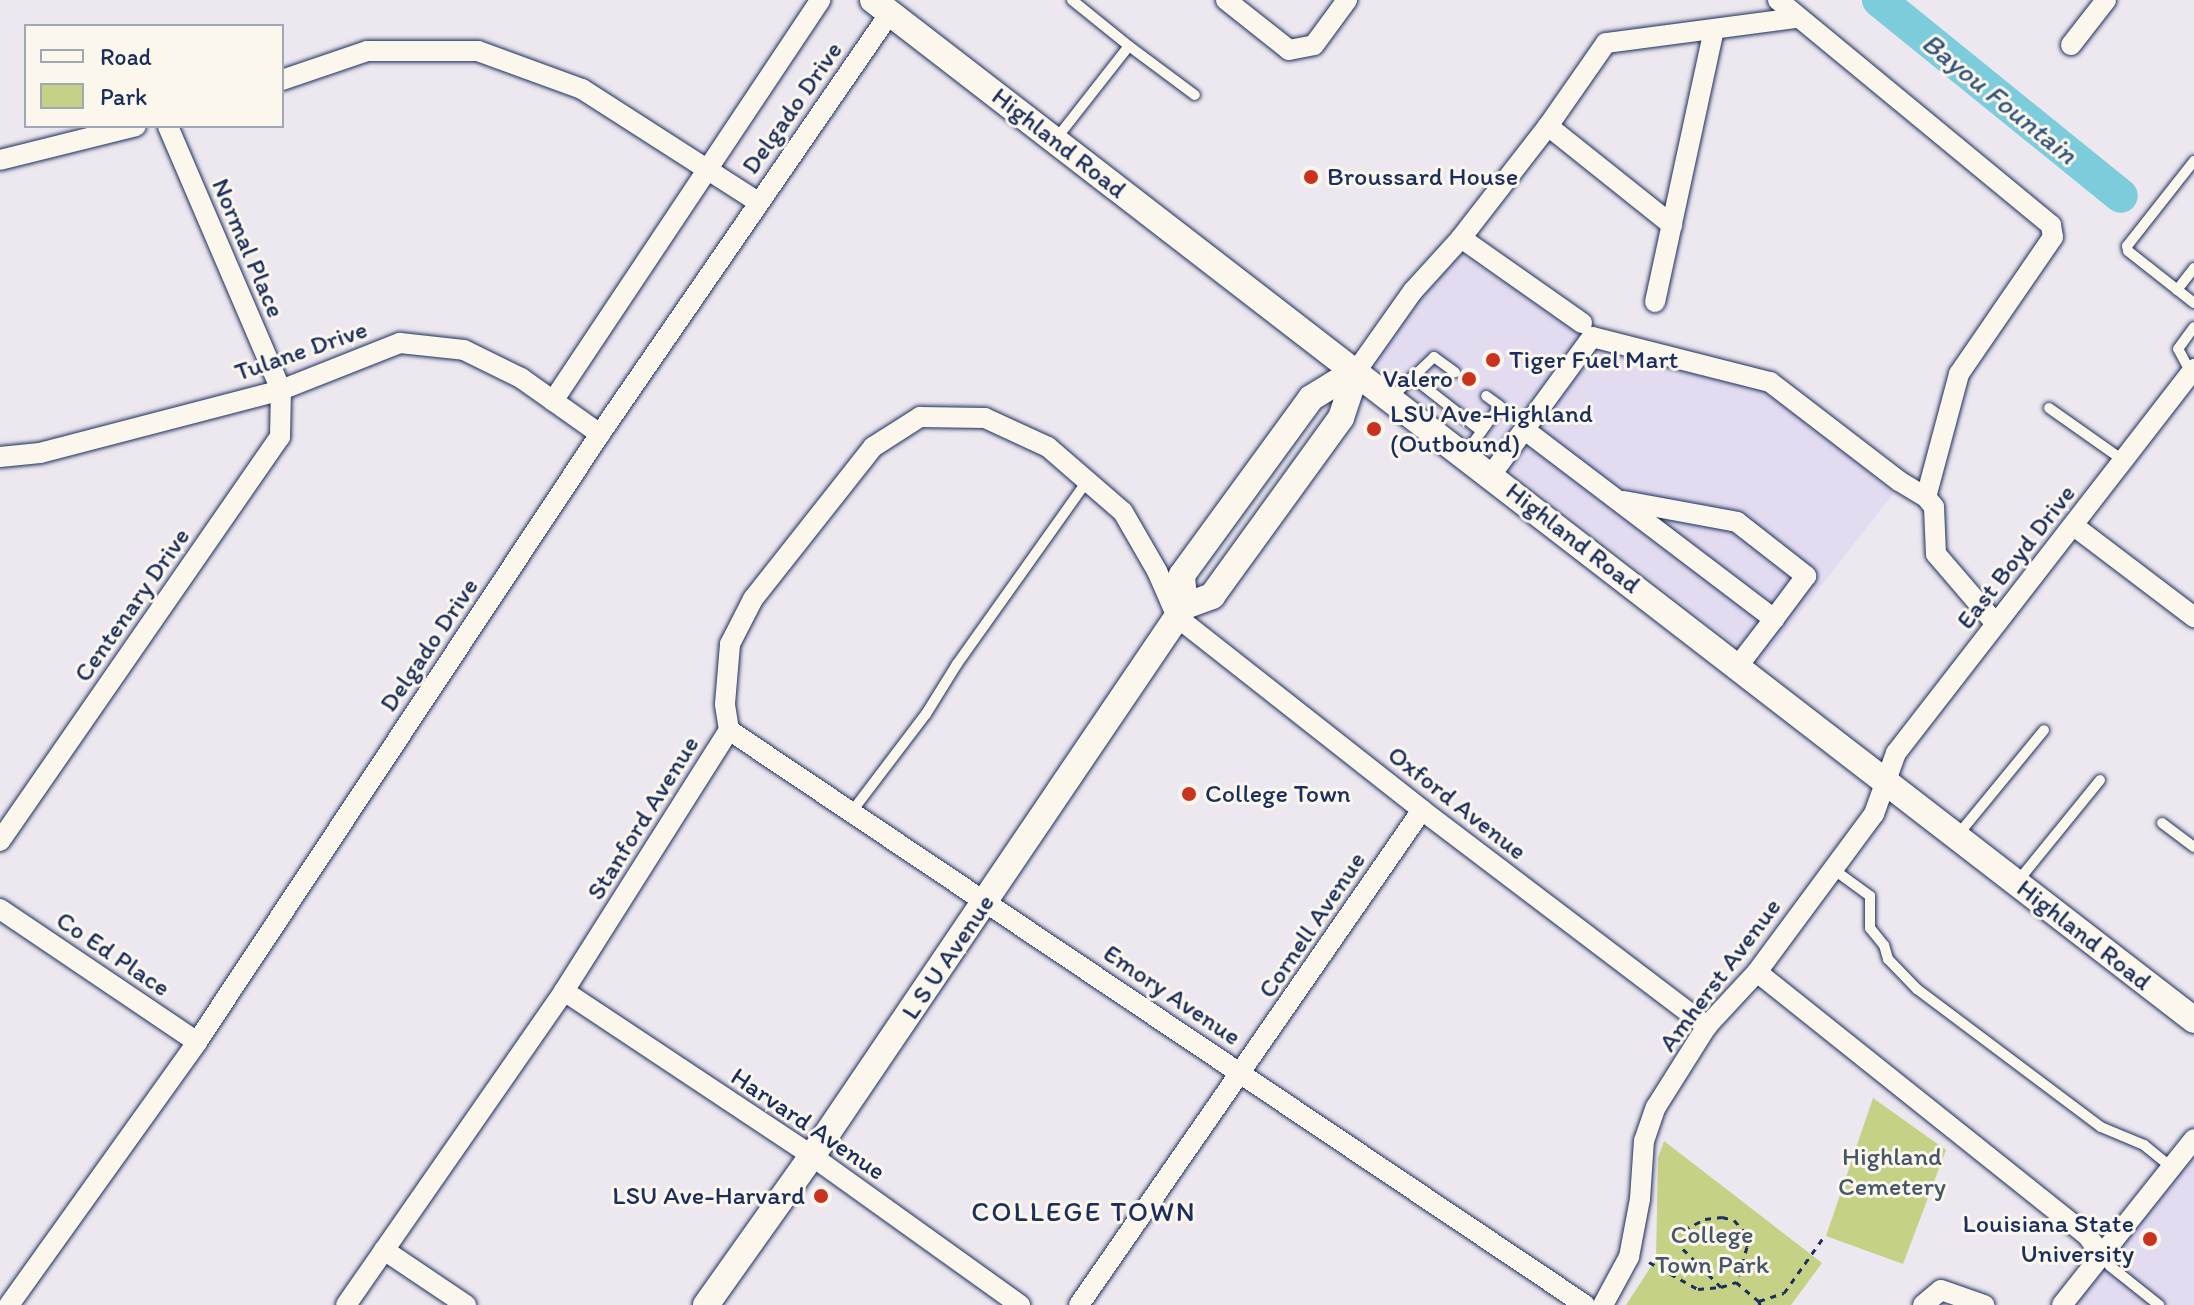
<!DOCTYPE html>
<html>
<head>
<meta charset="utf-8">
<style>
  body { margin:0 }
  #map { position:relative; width:2194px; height:1305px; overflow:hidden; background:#ede7ef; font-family:Itim,sans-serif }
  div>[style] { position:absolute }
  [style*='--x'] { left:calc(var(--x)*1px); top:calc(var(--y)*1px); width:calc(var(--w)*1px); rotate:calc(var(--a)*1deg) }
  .built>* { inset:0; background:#e3dcf1 }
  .green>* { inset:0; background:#c5d286 }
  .river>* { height:34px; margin:-17px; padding:0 17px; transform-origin:17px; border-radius:17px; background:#7dccdb }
  .path>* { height:3px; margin-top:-1.5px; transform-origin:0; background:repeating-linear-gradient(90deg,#1b2f5e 0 6px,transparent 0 12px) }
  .roads { filter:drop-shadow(0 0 2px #1b2f5e) drop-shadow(0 0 2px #1b2f5e) }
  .service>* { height:10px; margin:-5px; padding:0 5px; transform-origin:5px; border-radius:5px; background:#fbf7ec }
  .minor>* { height:20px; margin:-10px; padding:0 10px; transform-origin:10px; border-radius:10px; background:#fbf7ec }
  .tertiary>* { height:26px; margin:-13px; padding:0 13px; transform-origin:13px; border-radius:13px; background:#fbf7ec }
  .dots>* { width:22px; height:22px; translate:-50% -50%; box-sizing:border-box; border:4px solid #fbf7ec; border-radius:50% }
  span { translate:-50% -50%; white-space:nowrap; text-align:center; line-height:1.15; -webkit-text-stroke:6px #fbf7ec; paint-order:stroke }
  .street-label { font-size:26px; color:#1b2f5e }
  .poi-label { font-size:26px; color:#1b2f5e }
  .left { translate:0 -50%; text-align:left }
  .right { translate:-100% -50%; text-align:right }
  .park-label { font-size:26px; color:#465868 }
  .water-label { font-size:28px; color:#34567d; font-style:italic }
  .neighbourhood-label { font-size:28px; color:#1b2f5e; letter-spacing:2px }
  .legend { position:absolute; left:24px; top:24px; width:260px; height:104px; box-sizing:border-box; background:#fbf7ec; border:2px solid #a1a7b3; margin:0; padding:10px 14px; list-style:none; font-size:24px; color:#1b2f5e }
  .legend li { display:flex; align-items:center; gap:16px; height:40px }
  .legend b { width:40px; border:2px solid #a1a7b3 }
</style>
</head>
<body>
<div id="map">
  <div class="built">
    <i style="clip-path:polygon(1456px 252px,1592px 337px,1770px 382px,1893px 494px,1760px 664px,1366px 358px)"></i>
    <i style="clip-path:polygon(2194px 1123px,2194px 1305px,2055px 1305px,2156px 1173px)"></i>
  </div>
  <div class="green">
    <i style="clip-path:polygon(1873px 1098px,1946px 1150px,1903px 1264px,1826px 1236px)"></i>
    <i style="clip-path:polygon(1664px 1141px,1822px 1263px,1791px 1305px,1626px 1305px,1656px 1259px,1658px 1158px)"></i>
  </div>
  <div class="river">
    <i style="--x:1879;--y:0;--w:311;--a:39"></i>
  </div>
  <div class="path">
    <i style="--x:1649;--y:1262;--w:56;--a:28.9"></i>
    <i style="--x:1698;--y:1289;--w:23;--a:-5"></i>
    <i style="--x:1721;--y:1287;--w:62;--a:-135"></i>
    <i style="--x:1677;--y:1243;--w:15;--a:-62"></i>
    <i style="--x:1684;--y:1230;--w:24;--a:-28"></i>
    <i style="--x:1705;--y:1219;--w:17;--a:-7"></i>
    <i style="--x:1722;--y:1217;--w:12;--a:14"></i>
    <i style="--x:1734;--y:1220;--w:18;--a:49"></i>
    <i style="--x:1746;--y:1234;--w:13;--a:86"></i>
    <i style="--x:1747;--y:1247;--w:37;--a:107"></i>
    <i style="--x:1736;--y:1282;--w:30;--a:40"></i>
    <i style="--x:1759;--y:1301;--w:4;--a:76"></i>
    <i style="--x:1721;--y:1287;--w:16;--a:-18"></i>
    <i style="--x:1759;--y:1301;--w:26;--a:-18"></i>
    <i style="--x:1784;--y:1293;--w:67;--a:-54.7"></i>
  </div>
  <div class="roads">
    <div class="service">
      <i style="--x:1072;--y:0;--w:73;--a:38.9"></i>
      <i style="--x:1056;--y:139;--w:118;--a:-51.9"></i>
      <i style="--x:1129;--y:46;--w:82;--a:36.6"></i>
      <i style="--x:2194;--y:161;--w:108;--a:128.2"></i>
      <i style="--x:2127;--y:246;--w:5;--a:79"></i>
      <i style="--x:2128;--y:251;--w:84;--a:38.2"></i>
      <i style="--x:2177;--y:290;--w:28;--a:-52"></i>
      <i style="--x:2191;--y:373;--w:27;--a:-118"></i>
      <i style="--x:2178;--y:349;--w:27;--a:-54"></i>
      <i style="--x:1412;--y:377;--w:88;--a:38"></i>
      <i style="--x:1392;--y:397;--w:58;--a:-43.6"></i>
      <i style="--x:1434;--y:357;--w:26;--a:36"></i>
      <i style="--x:2049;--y:408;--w:92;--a:35.2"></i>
      <i style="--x:1465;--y:454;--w:59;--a:-53.9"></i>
      <i style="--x:1500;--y:406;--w:17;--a:-144"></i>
      <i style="--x:853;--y:810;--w:121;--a:-52.8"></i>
      <i style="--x:926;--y:714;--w:59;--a:-58.2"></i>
      <i style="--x:957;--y:664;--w:224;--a:-54.6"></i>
      <i style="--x:2162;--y:823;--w:40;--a:37"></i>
      <i style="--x:1957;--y:836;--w:137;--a:-50.6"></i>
      <i style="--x:1833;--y:869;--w:46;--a:36.1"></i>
      <i style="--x:1870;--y:896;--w:32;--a:90"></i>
      <i style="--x:1870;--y:928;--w:22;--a:51"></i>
      <i style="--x:1884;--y:945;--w:15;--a:74"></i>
      <i style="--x:1888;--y:959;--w:42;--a:46"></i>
      <i style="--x:1917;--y:989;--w:230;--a:36.9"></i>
      <i style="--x:2101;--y:1127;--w:47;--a:22.7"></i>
      <i style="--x:2144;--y:1145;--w:35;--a:39"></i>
      <i style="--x:2018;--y:881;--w:130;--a:-50.9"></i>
      <i style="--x:2101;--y:1254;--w:15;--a:53"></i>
      <i style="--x:2110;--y:1266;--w:63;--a:38.5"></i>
    </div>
    <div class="minor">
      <i style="--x:1226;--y:0;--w:80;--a:38.4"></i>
      <i style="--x:1289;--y:50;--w:25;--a:-11"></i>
      <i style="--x:1314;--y:45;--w:56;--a:-53.7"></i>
      <i style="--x:1778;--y:0;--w:354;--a:39.5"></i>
      <i style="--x:2051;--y:225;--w:12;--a:81"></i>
      <i style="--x:2053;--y:237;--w:166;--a:124.5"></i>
      <i style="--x:1959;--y:374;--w:127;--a:105"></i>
      <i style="--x:2071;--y:45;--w:57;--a:-52.1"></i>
      <i style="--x:282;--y:80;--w:90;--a:-18.8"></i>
      <i style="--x:367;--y:51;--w:111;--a:0"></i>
      <i style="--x:478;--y:51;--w:111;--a:20.1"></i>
      <i style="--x:582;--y:89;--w:209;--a:32.7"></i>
      <i style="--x:1548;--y:126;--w:159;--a:38.6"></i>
      <i style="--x:0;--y:160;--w:140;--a:-14"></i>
      <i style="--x:1655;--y:302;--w:279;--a:-77.8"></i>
      <i style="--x:1582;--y:323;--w:148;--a:-144.9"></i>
      <i style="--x:1461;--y:238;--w:142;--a:-52.2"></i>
      <i style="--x:1548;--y:126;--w:101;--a:-55.1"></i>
      <i style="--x:1606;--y:43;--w:192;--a:-7.5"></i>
      <i style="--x:1357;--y:370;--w:97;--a:-54.7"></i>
      <i style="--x:1413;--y:291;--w:72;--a:-47.8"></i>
      <i style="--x:553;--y:401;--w:482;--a:-56.3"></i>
      <i style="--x:1525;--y:430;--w:313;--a:37.2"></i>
      <i style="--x:1774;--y:619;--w:59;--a:127.5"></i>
      <i style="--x:0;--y:457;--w:40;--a:-5.7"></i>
      <i style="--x:40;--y:453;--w:249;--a:-14.6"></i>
      <i style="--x:281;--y:390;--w:128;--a:-21.6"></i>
      <i style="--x:400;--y:343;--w:64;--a:6.2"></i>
      <i style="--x:464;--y:350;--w:64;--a:26.2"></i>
      <i style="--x:521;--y:378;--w:97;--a:35.3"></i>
      <i style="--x:1491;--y:475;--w:171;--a:-53.8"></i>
      <i style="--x:1592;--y:337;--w:184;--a:14.2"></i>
      <i style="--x:1770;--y:382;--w:163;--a:37.5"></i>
      <i style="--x:1899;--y:481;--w:31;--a:31"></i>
      <i style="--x:1926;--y:497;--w:13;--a:51"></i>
      <i style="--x:1934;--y:507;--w:47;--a:87.6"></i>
      <i style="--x:1936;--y:554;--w:92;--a:49.4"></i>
      <i style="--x:1624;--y:501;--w:115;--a:10.5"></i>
      <i style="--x:1737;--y:522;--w:88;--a:38"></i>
      <i style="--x:1806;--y:576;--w:54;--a:126.7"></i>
      <i style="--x:2074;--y:526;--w:151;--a:37.2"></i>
      <i style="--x:729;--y:730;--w:1031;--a:33.89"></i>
      <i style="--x:0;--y:841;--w:492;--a:-55.3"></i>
      <i style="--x:280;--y:437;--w:47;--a:-88.8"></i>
      <i style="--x:281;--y:390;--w:287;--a:-113.2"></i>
      <i style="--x:0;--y:909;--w:238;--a:34"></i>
      <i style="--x:1757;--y:972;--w:422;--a:38.6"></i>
      <i style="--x:2087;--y:1235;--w:24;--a:54"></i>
      <i style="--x:564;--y:991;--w:298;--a:33.6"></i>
      <i style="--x:812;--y:1156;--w:256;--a:35.6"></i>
      <i style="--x:384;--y:1250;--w:99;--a:33.9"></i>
      <i style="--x:9;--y:1305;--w:323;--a:-54.4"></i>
      <i style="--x:197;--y:1042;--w:729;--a:-56.46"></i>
      <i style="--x:600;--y:434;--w:511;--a:-55.44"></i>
      <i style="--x:346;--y:1305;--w:382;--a:-55.2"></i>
      <i style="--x:564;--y:991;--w:309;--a:-57.7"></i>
      <i style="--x:729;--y:730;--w:26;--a:-99"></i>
      <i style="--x:725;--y:704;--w:60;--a:-85.2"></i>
      <i style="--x:730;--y:644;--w:51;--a:-62.9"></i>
      <i style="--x:753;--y:599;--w:194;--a:-51.7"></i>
      <i style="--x:873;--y:447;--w:56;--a:-32.6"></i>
      <i style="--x:920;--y:417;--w:65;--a:0.9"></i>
      <i style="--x:985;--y:418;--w:69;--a:24.7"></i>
      <i style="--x:1048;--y:447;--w:99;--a:40.9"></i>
      <i style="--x:1123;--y:512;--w:68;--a:60"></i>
      <i style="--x:1157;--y:571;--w:50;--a:66.5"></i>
      <i style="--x:1177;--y:617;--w:312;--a:38.2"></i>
      <i style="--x:1422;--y:810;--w:358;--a:37.2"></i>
      <i style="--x:1079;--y:1305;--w:602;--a:-55.28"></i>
      <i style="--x:1603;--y:1305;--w:55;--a:-61.6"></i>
      <i style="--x:1629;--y:1257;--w:59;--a:-79.3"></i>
      <i style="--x:1640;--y:1199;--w:58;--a:-86.1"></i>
      <i style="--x:1644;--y:1141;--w:36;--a:-71"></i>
      <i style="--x:1656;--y:1107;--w:96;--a:-57.8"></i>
      <i style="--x:1707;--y:1026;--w:74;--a:-47.2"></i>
      <i style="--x:1757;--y:972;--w:197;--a:-53.5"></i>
      <i style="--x:1874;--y:814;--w:65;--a:-70.2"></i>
      <i style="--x:1896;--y:753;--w:486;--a:-52.2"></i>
      <i style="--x:1923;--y:1305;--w:23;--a:-40"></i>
      <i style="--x:1941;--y:1290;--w:46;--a:19.2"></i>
      <i style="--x:2062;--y:1305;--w:212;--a:-51.5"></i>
    </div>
    <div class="tertiary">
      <i style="--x:873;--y:0;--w:1669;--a:37.67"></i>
      <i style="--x:1185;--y:606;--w:31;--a:-96"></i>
      <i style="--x:1182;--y:575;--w:219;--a:-53.9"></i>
      <i style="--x:1311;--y:398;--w:54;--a:-31.3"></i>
      <i style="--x:706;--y:1305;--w:183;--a:-54.6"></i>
      <i style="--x:812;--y:1156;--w:651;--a:-55.89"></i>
      <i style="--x:1177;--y:617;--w:14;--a:-54"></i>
      <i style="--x:1185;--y:606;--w:29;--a:-20"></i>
      <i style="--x:1212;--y:596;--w:220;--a:-54.1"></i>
      <i style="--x:1341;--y:418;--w:51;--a:-71.6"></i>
    </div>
  </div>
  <div class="dots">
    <i style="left:1311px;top:177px;background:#c8321e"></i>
    <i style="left:1493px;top:360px;background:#c8321e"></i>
    <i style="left:1469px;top:379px;background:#c8321e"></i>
    <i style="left:1374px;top:429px;background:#c8321e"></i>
    <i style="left:1189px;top:794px;background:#c8321e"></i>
    <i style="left:821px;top:1196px;background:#c8321e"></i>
    <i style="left:2150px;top:1239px;background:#c8321e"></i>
  </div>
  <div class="street-label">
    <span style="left:792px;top:108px;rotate:-55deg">Delgado Drive</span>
    <span style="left:1059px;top:143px;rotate:38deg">Highland Road</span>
    <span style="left:248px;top:248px;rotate:67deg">Normal Place</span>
    <span style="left:301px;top:351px;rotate:-19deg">Tulane Drive</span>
    <span style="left:1573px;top:538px;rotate:38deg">Highland Road</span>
    <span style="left:2016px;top:557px;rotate:-52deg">East Boyd Drive</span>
    <span style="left:132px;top:605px;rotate:-55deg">Centenary Drive</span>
    <span style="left:429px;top:645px;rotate:-56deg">Delgado Drive</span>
    <span style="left:1457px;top:803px;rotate:38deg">Oxford Avenue</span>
    <span style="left:643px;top:818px;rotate:-58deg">Stanford Avenue</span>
    <span style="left:1312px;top:925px;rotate:-56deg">Cornell Avenue</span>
    <span style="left:2084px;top:935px;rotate:38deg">Highland Road</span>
    <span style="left:113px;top:954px;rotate:34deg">Co Ed Place</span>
    <span style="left:948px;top:957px;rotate:-56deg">L S U Avenue</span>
    <span style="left:1720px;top:975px;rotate:-53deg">Amherst Avenue</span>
    <span style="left:1172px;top:995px;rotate:34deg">Emory Avenue</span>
    <span style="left:808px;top:1124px;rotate:34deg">Harvard Avenue</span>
  </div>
  <div class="poi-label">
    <span class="left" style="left:1327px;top:177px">Broussard House</span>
    <span class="left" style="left:1509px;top:360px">Tiger Fuel Mart</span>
    <span class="right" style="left:1453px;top:379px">Valero</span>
    <span class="left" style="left:1390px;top:429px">LSU Ave-Highland<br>(Outbound)</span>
    <span class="left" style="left:1205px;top:794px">College Town</span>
    <span class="right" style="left:805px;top:1196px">LSU Ave-Harvard</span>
    <span class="right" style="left:2134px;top:1239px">Louisiana State<br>University</span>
  </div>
  <div class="park-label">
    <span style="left:1892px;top:1172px">Highland<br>Cemetery</span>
    <span style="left:1712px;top:1250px">College<br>Town Park</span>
  </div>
  <div class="water-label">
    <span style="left:2000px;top:98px;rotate:39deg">Bayou Fountain</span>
  </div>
  <div class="neighbourhood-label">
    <span style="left:1084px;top:1211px">COLLEGE TOWN</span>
  </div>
  <ul class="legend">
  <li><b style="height:10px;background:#fbf7ec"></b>Road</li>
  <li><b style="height:22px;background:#c5d286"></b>Park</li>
  </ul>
</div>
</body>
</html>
